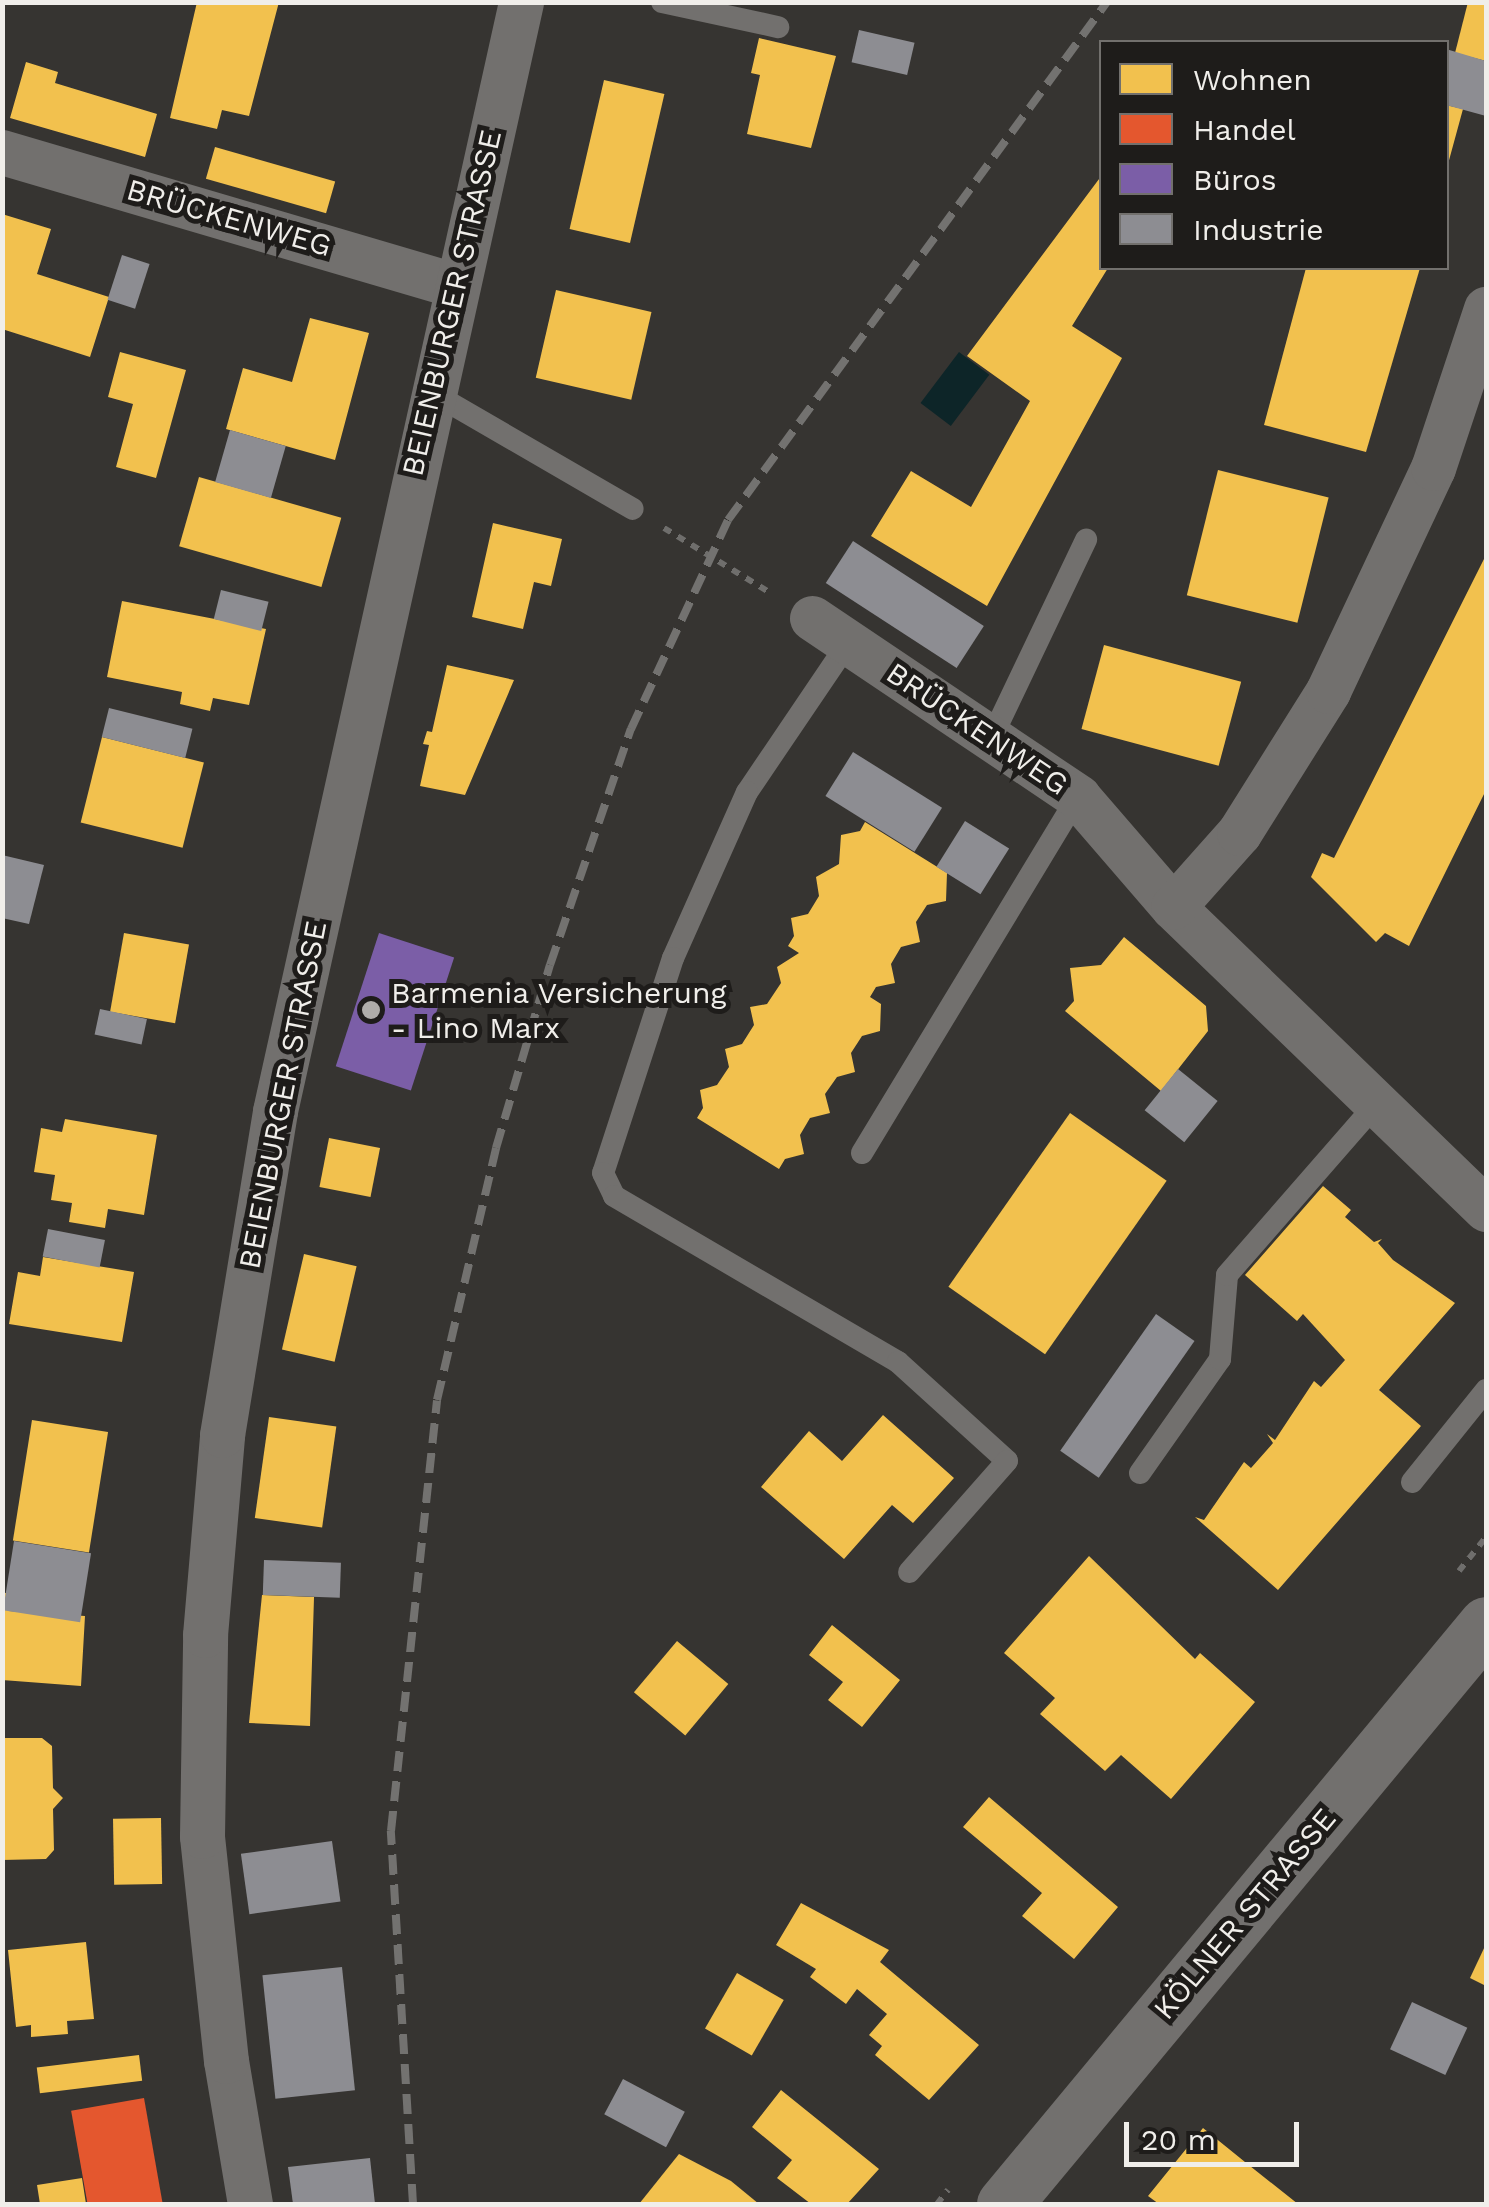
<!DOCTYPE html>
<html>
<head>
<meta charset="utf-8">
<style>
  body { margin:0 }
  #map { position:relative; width:1489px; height:2207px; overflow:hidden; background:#363431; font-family:"Work Sans",sans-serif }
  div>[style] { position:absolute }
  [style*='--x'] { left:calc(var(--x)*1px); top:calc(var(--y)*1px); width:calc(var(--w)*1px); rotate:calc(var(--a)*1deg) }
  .water>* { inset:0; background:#0d2528; transform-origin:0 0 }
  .homes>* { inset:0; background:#f2c14e; transform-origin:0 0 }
  .shops>* { inset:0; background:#e4572e; transform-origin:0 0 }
  .offices>* { inset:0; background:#7b5ea7; transform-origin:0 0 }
  .industry>* { inset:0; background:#8d8d92; transform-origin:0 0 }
  .path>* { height:6px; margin-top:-3px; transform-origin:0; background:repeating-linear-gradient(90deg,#6f6e6c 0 8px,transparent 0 16px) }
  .service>* { height:22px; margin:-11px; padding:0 11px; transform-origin:11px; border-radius:11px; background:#72706e }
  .minor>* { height:45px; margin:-22.5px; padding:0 22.5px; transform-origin:22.5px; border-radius:22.5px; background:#72706e }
  .secondary>* { height:55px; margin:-27.5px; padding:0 27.5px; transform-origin:27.5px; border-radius:27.5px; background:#72706e }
  .rail>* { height:8px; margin-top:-4px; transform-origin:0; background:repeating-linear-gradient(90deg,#737270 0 20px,transparent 0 30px) }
  .dots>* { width:28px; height:28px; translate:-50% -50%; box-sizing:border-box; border:5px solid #1e1c1a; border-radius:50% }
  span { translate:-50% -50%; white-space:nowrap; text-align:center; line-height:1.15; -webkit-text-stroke:10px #1e1c1a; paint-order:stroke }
  .street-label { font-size:30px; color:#f0eeea }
  .poi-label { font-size:30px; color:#f0eeea }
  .left { translate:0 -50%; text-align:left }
  .frame { position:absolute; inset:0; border:5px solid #f0eeea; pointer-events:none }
  .legend { position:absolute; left:1099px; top:40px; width:350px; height:230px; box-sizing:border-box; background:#1e1c1a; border:2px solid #72706d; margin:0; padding:12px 18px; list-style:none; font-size:30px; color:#f0eeea }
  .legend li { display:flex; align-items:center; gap:20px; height:50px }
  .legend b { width:50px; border:2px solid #72706d }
  .scale { position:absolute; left:1124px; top:2122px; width:175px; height:45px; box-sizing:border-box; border:5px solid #f0eeea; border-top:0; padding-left:12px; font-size:30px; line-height:35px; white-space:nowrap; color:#f0eeea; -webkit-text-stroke:8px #1e1c1a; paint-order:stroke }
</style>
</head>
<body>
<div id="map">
  <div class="water">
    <i style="left:959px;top:352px;width:38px;height:64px;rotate:37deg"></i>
  </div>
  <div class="homes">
    <i style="clip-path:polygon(197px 2px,279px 2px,249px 116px,222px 110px,217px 129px,170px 118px)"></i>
    <i style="clip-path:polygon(1468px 2px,1486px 2px,1486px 61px,1455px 53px)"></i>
    <i style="clip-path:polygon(759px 38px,836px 56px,811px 148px,747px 134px,760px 75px,751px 73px)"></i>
    <i style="clip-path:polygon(26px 62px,58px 72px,55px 83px,157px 114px,145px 157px,10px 118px)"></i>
    <i style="left:604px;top:80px;width:62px;height:153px;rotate:13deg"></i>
    <i style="clip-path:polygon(1446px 105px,1463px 109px,1448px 164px,1446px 164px)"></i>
    <i style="left:215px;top:147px;width:125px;height:33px;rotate:16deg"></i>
    <i style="clip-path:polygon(1102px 175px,1102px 268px,1108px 268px,1072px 326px,1122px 358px,987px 606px,871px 536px,911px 471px,971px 507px,1030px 401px,967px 356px)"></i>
    <i style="clip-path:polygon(2px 214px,51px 229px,37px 274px,109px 297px,90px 357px,2px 329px)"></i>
    <i style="clip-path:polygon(1306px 268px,1420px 268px,1366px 452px,1264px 425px)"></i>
    <i style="left:556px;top:290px;width:98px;height:90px;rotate:13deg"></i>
    <i style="clip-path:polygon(310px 318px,369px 333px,335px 460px,226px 429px,243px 368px,292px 382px)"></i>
    <i style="clip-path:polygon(120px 352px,186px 370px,156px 478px,116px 467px,133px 404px,108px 397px)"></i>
    <i style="left:1218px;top:470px;width:114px;height:129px;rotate:14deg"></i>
    <i style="left:199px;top:477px;width:148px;height:72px;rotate:16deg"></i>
    <i style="clip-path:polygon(493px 523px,562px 539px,551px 586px,534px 582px,523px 629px,472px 617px)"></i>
    <i style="clip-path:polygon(1486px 555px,1486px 790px,1409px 946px,1385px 933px,1376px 942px,1311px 877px,1322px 853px,1334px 858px)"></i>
    <i style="clip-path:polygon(122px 601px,266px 629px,249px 705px,213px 698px,210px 711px,180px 704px,182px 692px,107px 677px)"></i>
    <i style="left:1104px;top:645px;width:142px;height:87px;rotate:15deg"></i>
    <i style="clip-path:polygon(447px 665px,514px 680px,465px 795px,420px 786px,429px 745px,423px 744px,427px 731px,432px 732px)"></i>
    <i style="left:102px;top:737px;width:105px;height:88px;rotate:14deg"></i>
    <i style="clip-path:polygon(865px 822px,947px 873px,946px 901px,927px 905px,916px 922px,920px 942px,901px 947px,891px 964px,895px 983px,876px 987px,870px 997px,881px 1004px,880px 1031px,862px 1036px,851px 1053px,855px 1072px,837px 1077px,825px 1094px,830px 1113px,810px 1118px,800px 1135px,804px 1154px,785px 1159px,779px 1169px,697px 1118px,703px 1108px,700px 1090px,717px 1085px,729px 1067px,725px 1049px,742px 1044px,754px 1025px,750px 1007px,767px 1004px,781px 983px,777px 967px,799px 953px,788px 946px,794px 936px,791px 918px,808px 914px,819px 896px,816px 877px,839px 864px,841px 835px,860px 831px)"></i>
    <i style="left:124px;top:933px;width:66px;height:80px;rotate:10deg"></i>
    <i style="clip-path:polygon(1124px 937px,1206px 1006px,1208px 1031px,1161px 1091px,1065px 1011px,1074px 1001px,1070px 968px,1101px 965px)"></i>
    <i style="left:1070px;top:1113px;width:118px;height:212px;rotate:35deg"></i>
    <i style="clip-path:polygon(65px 1119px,157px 1135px,144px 1215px,108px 1209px,105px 1228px,69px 1222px,72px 1203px,51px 1200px,55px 1175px,34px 1172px,41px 1128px,62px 1132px)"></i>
    <i style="left:329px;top:1138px;width:52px;height:50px;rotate:11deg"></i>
    <i style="clip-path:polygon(1323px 1186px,1351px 1210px,1345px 1217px,1374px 1242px,1382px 1239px,1378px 1243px,1393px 1260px,1455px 1303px,1379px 1390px,1421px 1426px,1278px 1590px,1195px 1517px,1204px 1520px,1244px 1462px,1251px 1468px,1273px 1443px,1267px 1434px,1275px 1440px,1314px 1381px,1321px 1387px,1345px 1360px,1303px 1314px,1297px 1321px,1245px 1275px)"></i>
    <i style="left:304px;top:1254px;width:54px;height:98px;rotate:13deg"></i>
    <i style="clip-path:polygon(43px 1257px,134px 1272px,122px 1342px,9px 1324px,18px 1272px,40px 1276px)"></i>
    <i style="clip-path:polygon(883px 1415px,954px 1478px,913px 1523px,892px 1505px,844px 1559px,761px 1487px,809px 1431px,842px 1461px)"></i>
    <i style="left:269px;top:1417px;width:68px;height:102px;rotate:8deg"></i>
    <i style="left:32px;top:1420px;width:77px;height:122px;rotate:9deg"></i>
    <i style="clip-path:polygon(1089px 1556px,1195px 1659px,1200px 1653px,1255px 1702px,1171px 1799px,1121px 1755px,1105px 1771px,1040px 1714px,1055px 1698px,1004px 1653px)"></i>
    <i style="clip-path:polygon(2px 1593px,10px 1593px,9px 1611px,85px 1616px,81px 1686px,2px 1680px)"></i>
    <i style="clip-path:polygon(262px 1595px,314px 1597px,310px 1726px,249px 1723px)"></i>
    <i style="clip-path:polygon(832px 1625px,900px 1680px,862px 1727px,828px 1700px,843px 1682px,809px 1655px)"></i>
    <i style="left:677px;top:1641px;width:67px;height:67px;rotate:40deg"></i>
    <i style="clip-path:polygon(2px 1738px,42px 1738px,52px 1746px,53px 1788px,63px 1798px,53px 1809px,54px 1850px,46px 1859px,2px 1860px)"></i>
    <i style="clip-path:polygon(989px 1797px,1118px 1907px,1074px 1959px,1022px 1916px,1042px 1893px,963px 1827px)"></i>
    <i style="left:161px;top:1818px;width:66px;height:48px;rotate:89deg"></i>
    <i style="clip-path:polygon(801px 1903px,889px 1950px,880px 1962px,979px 2045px,929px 2100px,875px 2055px,882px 2046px,869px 2035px,887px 2014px,857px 1989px,846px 2004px,810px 1977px,816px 1969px,776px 1945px)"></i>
    <i style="clip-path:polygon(86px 1942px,94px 2019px,67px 2021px,68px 2034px,31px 2037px,31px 2025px,16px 2027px,8px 1950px)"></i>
    <i style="clip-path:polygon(1486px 1944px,1486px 1986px,1470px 1978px)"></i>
    <i style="left:737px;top:1973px;width:54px;height:64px;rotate:30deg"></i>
    <i style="left:139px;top:2055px;width:26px;height:103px;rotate:83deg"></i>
    <i style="clip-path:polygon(781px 2090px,879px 2169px,847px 2204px,811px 2204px,777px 2178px,792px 2160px,752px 2127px)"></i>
    <i style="clip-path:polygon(1203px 2128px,1245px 2162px,1298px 2204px,1159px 2204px,1148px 2196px)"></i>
    <i style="clip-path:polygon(679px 2154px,731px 2181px,759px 2204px,639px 2204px)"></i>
    <i style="clip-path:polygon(82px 2178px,86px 2204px,40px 2204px,37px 2185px)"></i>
  </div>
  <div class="shops">
    <i style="left:144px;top:2098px;width:108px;height:74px;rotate:80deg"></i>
  </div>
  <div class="offices">
    <i style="left:379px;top:933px;width:79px;height:140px;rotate:18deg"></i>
  </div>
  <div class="industry">
    <i style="left:859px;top:30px;width:57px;height:33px;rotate:13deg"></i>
    <i style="clip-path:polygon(1446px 49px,1486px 61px,1486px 116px,1446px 105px)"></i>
    <i style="left:122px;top:255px;width:29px;height:47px;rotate:18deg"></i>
    <i style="left:230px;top:430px;width:58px;height:54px;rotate:16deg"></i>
    <i style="left:853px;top:541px;width:156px;height:50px;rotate:33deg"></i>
    <i style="left:221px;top:590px;width:49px;height:30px;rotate:14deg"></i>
    <i style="left:109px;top:708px;width:86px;height:30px;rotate:14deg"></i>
    <i style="left:853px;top:752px;width:105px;height:52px;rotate:32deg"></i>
    <i style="left:965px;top:821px;width:52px;height:54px;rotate:32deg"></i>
    <i style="clip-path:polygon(2px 855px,44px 865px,29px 924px,2px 918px)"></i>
    <i style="left:100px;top:1009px;width:48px;height:26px;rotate:12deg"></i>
    <i style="left:1178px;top:1069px;width:51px;height:53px;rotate:39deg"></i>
    <i style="left:48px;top:1229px;width:58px;height:28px;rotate:11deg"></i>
    <i style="left:1156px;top:1314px;width:47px;height:167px;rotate:35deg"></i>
    <i style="left:14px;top:1541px;width:78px;height:70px;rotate:9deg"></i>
    <i style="left:264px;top:1560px;width:77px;height:35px;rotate:2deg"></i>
    <i style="left:332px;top:1841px;width:61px;height:92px;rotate:82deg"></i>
    <i style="left:342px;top:1967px;width:124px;height:80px;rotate:84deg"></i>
    <i style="left:1412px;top:2002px;width:61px;height:52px;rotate:25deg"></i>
    <i style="left:623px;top:2079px;width:70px;height:40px;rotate:28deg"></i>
    <i style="clip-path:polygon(370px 2158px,375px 2204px,293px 2204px,288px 2167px)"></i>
  </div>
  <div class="path">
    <i style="--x:664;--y:528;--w:123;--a:31.4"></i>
    <i style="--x:1459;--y:1571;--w:43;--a:-51.5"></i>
    <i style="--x:937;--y:2204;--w:18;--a:-52"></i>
  </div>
  <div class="service">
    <i style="--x:662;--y:2;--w:119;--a:12.2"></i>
    <i style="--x:431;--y:392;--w:233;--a:30.1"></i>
    <i style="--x:848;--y:643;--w:180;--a:124.1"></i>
    <i style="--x:747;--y:792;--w:182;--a:114"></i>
    <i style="--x:673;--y:958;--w:226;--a:108"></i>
    <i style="--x:603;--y:1173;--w:25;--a:64"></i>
    <i style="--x:614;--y:1196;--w:329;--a:30.3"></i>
    <i style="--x:898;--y:1362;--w:147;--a:42.2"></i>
    <i style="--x:1007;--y:1461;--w:148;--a:131.4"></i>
    <i style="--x:991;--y:739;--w:221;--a:-64.5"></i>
    <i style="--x:862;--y:1153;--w:416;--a:-58.8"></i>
    <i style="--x:1140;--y:1473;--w:139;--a:-54.9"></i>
    <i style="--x:1220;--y:1359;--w:84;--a:-85.2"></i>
    <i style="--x:1227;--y:1275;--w:228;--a:-48.9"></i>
    <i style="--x:1412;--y:1482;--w:118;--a:-51.2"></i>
  </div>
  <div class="minor">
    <i style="--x:2;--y:152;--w:472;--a:16.4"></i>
    <i style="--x:812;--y:618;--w:321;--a:33.9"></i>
    <i style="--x:1078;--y:797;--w:145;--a:49.2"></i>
    <i style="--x:1173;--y:907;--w:435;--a:44"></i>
    <i style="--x:1173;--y:907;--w:99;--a:-48.3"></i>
    <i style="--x:1239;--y:833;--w:168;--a:-57.9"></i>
    <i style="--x:1328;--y:691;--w:246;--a:-64.8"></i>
    <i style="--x:1433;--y:468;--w:168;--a:-71.6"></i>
    <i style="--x:250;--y:2204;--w:145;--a:-99.5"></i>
    <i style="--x:226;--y:2061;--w:226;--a:-96.1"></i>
    <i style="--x:202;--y:1836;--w:201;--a:-89.1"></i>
    <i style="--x:205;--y:1635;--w:201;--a:-85.1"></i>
    <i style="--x:222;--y:1435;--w:328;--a:-80.7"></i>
    <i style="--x:275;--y:1111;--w:1136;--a:-77.49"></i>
  </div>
  <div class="secondary">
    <i style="--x:1004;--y:2204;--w:754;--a:-50.27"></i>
  </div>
  <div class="rail">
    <i style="--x:413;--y:2204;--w:374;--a:-93.4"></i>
    <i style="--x:391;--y:1831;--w:433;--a:-83.9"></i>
    <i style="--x:437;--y:1400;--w:259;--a:-76.8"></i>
    <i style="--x:496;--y:1148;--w:191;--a:-73.6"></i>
    <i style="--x:550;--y:965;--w:250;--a:-71.1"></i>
    <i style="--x:631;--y:729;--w:230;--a:-65.1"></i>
    <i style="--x:728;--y:520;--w:642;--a:-53.81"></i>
  </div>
  <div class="dots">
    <i style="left:371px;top:1010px;background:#afada9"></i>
  </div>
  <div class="street-label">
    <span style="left:229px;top:218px;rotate:16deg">BRÜCKENWEG</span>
    <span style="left:452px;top:303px;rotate:-77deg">BEIENBURGER STRASSE</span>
    <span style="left:977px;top:729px;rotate:34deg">BRÜCKENWEG</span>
    <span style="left:283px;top:1095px;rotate:-79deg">BEIENBURGER STRASSE</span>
    <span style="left:1245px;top:1914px;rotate:-50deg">KÖLNER STRASSE</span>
  </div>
  <div class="poi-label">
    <span class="left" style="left:391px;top:1010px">Barmenia Versicherung<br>- Lino Marx</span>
  </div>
  <div class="frame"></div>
  <ul class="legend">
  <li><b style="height:28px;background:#f2c14e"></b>Wohnen</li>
  <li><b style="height:28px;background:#e4572e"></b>Handel</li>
  <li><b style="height:28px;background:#7b5ea7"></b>Büros</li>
  <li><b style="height:28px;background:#8d8d92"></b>Industrie</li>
  </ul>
  <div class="scale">20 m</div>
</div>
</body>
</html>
